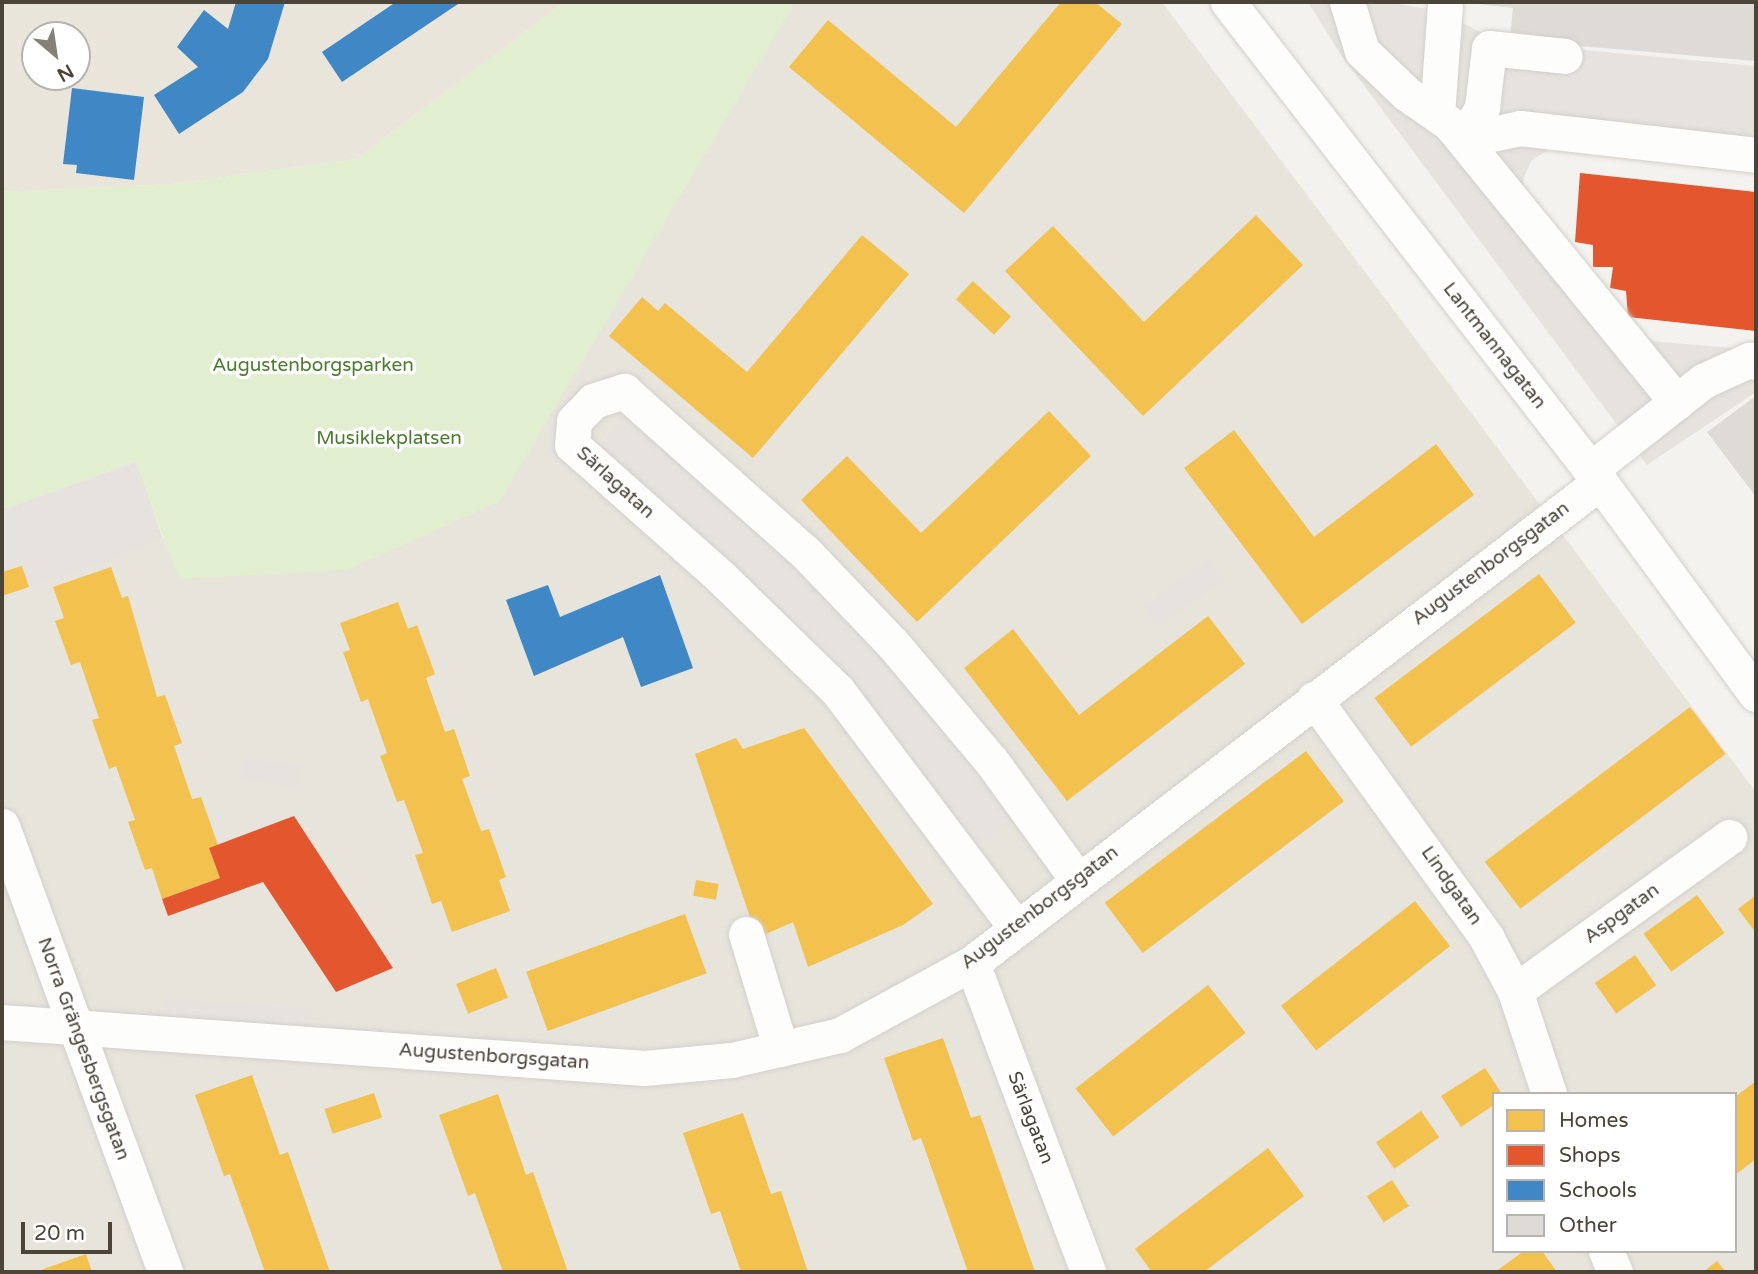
<!DOCTYPE html>
<html>
<head>
<meta charset="utf-8">
<style>
  body { margin:0 }
  #map { position:relative; width:1758px; height:1274px; overflow:hidden; background:#f4f2ee; font-family:"Varela Round",sans-serif }
  div>[style] { position:absolute }
  [style*='--x'] { left:calc(var(--x)*1px); top:calc(var(--y)*1px); width:calc(var(--w)*1px); rotate:calc(var(--a)*1deg) }
  .residential>* { inset:0; background:#e7e4dc }
  .education>* { inset:0; background:#eae5da }
  .green>* { inset:0; background:#e1eecf }
  .parking>* { inset:0; background:#e6e3df; transform-origin:0 0 }
  .homes>* { inset:0; background:#f2c14e; transform-origin:0 0 }
  .shops>* { inset:0; background:#e4572e }
  .schools>* { inset:0; background:#3f88c5 }
  .building>* { inset:0; background:#dedbd6 }
  .roads { filter:drop-shadow(0 0 2px #d2d0cb) drop-shadow(0 0 2px #d2d0cb) }
  .minor>* { height:35px; margin:-17.5px; padding:0 17.5px; transform-origin:17.5px; border-radius:17.5px; background:#fdfdfc }
  span { translate:-50% -50%; white-space:nowrap; text-align:center; line-height:1.15; -webkit-text-stroke:7px #fff; paint-order:stroke }
  .street-label { font-size:19px; color:#4b4439 }
  .park-label { font-size:19px; color:#4a7f2a }
  .frame { position:absolute; inset:0; border:4px solid #4b4439; pointer-events:none }
  .legend { position:absolute; left:1492px; top:1092px; width:245px; height:161px; box-sizing:border-box; background:#fff; border:2px solid #b7b4b0; margin:0; padding:9px 12px; list-style:none; font-size:21px; color:#4b4439 }
  .legend li { display:flex; align-items:center; gap:14px; height:35px }
  .legend b { width:35px; border:2px solid #b7b4b0 }
  .north { position:absolute; left:21px; top:21px; width:70px; height:70px; box-sizing:border-box; background:#fff; border:2px solid #b7b4b0; border-radius:50%; rotate:151deg; font-size:19px; font-weight:700; line-height:28px; text-align:center; color:#4b4439 }
  .north::after { content:''; display:block; margin:auto; width:24px; height:32px; background:#868178; clip-path:polygon(50% 0,100% 100%,50% 72%,0 100%) }
  .scale { position:absolute; left:21px; top:1222px; width:91px; height:32px; box-sizing:border-box; border:4px solid #4b4439; border-top:0; padding-left:9px; font-size:21px; line-height:24px; white-space:nowrap; color:#4b4439; -webkit-text-stroke:5px #fff; paint-order:stroke }
</style>
</head>
<body>
<div id="map">
  <div class="residential">
    <i style="clip-path:polygon(evenodd,795px 2px,1162px 2px,1756px 792px,1756px 1272px,2px 1272px,2px 510px,136px 462px,163px 539px,795px 2px,1494px 1094px,1735px 1094px,1735px 1251px,1494px 1251px,1494px 1094px)"></i>
  </div>
  <div class="education">
    <i style="clip-path:polygon(evenodd,2px 2px,565px 2px,357px 159px,172px 184px,2px 192px,2px 2px,35px 35px,77px 35px,77px 77px,35px 77px,35px 35px)"></i>
  </div>
  <div class="green">
    <i style="clip-path:polygon(565px 2px,795px 2px,499px 502px,347px 570px,179px 579px,135px 462px,2px 510px,2px 192px,172px 184px,357px 159px)"></i>
  </div>
  <div class="parking">
    <i style="clip-path:polygon(1308px 2px,1386px 2px,1441px 11px,1498px 42px,1756px 66px,1756px 164px,1552px 148px,1531px 161px,1523px 180px,1526px 203px,1627px 339px,1756px 350px,1756px 392px,1647px 465px,1339px 52px)"></i>
    <i style="clip-path:polygon(625px 411px,789px 555px,889px 654px,1021px 818px,979px 845px,849px 681px,599px 448px)"></i>
    <i style="clip-path:polygon(136px 462px,163px 539px,2px 597px,2px 510px)"></i>
    <i style="left:1209px;top:560px;width:24px;height:79px;rotate:54deg"></i>
    <i style="left:245px;top:758px;width:58px;height:21px;rotate:9deg"></i>
    <i style="left:165px;top:999px;width:147px;height:20px;rotate:4deg"></i>
  </div>
  <div class="homes">
    <i style="clip-path:polygon(1061px 2px,1095px 2px,1122px 24px,964px 213px,789px 67px,828px 20px,956px 127px)"></i>
    <i style="clip-path:polygon(1256px 215px,1303px 265px,1143px 416px,1005px 271px,1053px 226px,1144px 322px)"></i>
    <i style="clip-path:polygon(862px 235px,909px 274px,753px 458px,609px 336px,642px 297px,658px 311px,665px 303px,747px 372px)"></i>
    <i style="left:973px;top:281px;width:52px;height:25px;rotate:43deg"></i>
    <i style="clip-path:polygon(1049px 411px,1091px 456px,917px 622px,801px 500px,847px 456px,921px 533px)"></i>
    <i style="clip-path:polygon(1234px 430px,1314px 537px,1436px 444px,1474px 495px,1302px 624px,1184px 468px)"></i>
    <i style="clip-path:polygon(22px 566px,29px 587px,2px 596px,2px 572px)"></i>
    <i style="clip-path:polygon(111px 567px,122px 598px,128px 596px,157px 697px,165px 695px,182px 743px,174px 746px,192px 799px,201px 797px,218px 845px,209px 848px,220px 878px,162px 899px,152px 868px,145px 870px,128px 822px,135px 820px,116px 766px,109px 769px,92px 720px,99px 718px,80px 662px,71px 665px,55px 621px,64px 618px,53px 587px)"></i>
    <i style="left:1539px;top:574px;width:61px;height:206px;rotate:53deg"></i>
    <i style="clip-path:polygon(398px 602px,408px 629px,417px 625px,435px 674px,426px 678px,445px 732px,454px 729px,470px 776px,462px 779px,481px 831px,489px 829px,506px 877px,499px 880px,510px 911px,452px 932px,441px 901px,432px 904px,415px 855px,423px 853px,404px 800px,397px 802px,380px 756px,387px 753px,368px 699px,361px 702px,343px 652px,350px 650px,340px 623px)"></i>
    <i style="clip-path:polygon(1208px 616px,1245px 664px,1067px 801px,964px 668px,1013px 629px,1079px 715px)"></i>
    <i style="left:1690px;top:707px;width:59px;height:257px;rotate:53deg"></i>
    <i style="clip-path:polygon(804px 728px,933px 904px,903px 925px,808px 967px,793px 922px,757px 938px,695px 754px,736px 738px,743px 749px)"></i>
    <i style="left:1306px;top:751px;width:63px;height:252px;rotate:53deg"></i>
    <i style="left:696px;top:880px;width:23px;height:16px;rotate:10deg"></i>
    <i style="left:1697px;top:895px;width:47px;height:66px;rotate:54deg"></i>
    <i style="clip-path:polygon(1756px 895px,1756px 933px,1738px 909px)"></i>
    <i style="left:1415px;top:901px;width:57px;height:170px;rotate:52deg"></i>
    <i style="left:685px;top:914px;width:63px;height:169px;rotate:70deg"></i>
    <i style="left:1635px;top:955px;width:37px;height:49px;rotate:55deg"></i>
    <i style="left:496px;top:968px;width:32px;height:43px;rotate:68deg"></i>
    <i style="left:1208px;top:985px;width:61px;height:168px;rotate:52deg"></i>
    <i style="clip-path:polygon(943px 1038px,971px 1118px,980px 1115px,1035px 1272px,968px 1272px,921px 1138px,913px 1141px,884px 1058px)"></i>
    <i style="clip-path:polygon(1485px 1068px,1502px 1094px,1494px 1094px,1494px 1105px,1461px 1127px,1441px 1096px)"></i>
    <i style="clip-path:polygon(252px 1075px,280px 1155px,288px 1152px,330px 1272px,265px 1272px,230px 1174px,224px 1176px,195px 1095px)"></i>
    <i style="clip-path:polygon(1756px 1081px,1756px 1159px,1735px 1175px,1735px 1097px)"></i>
    <i style="left:374px;top:1093px;width:26px;height:52px;rotate:72deg"></i>
    <i style="clip-path:polygon(498px 1094px,526px 1175px,533px 1172px,568px 1272px,503px 1272px,475px 1193px,468px 1196px,439px 1115px)"></i>
    <i style="left:1421px;top:1111px;width:32px;height:55px;rotate:55deg"></i>
    <i style="clip-path:polygon(743px 1113px,771px 1194px,781px 1191px,808px 1272px,741px 1272px,720px 1211px,711px 1214px,683px 1133px)"></i>
    <i style="clip-path:polygon(1268px 1148px,1304px 1196px,1204px 1272px,1152px 1272px,1135px 1249px)"></i>
    <i style="left:1392px;top:1180px;width:31px;height:30px;rotate:57deg"></i>
    <i style="clip-path:polygon(1524px 1251px,1542px 1251px,1557px 1272px,1495px 1272px)"></i>
    <i style="clip-path:polygon(86px 1254px,92px 1272px,35px 1272px)"></i>
    <i style="clip-path:polygon(1717px 1261px,1726px 1272px,1703px 1272px)"></i>
  </div>
  <div class="shops">
    <i style="clip-path:polygon(1580px 173px,1756px 192px,1756px 331px,1628px 317px,1626px 291px,1610px 288px,1613px 267px,1593px 267px,1593px 245px,1575px 242px)"></i>
    <i style="clip-path:polygon(294px 816px,393px 968px,336px 992px,263px 882px,168px 916px,162px 899px,220px 878px,209px 848px)"></i>
  </div>
  <div class="schools">
    <i style="clip-path:polygon(236px 2px,285px 2px,268px 59px,243px 92px,179px 134px,154px 95px,198px 67px,177px 47px,204px 10px,228px 29px)"></i>
    <i style="clip-path:polygon(396px 2px,461px 2px,342px 82px,322px 52px)"></i>
    <i style="clip-path:polygon(72px 88px,144px 97px,134px 180px,76px 173px,77px 165px,63px 164px)"></i>
    <i style="clip-path:polygon(660px 575px,693px 668px,641px 687px,623px 637px,534px 676px,506px 600px,548px 585px,560px 617px)"></i>
  </div>
  <div class="building">
    <i style="clip-path:polygon(1462px 2px,1756px 2px,1756px 61px,1510px 40px,1513px 8px)"></i>
    <i style="clip-path:polygon(1753px 398px,1756px 402px,1756px 497px,1707px 432px)"></i>
  </div>
  <div class="roads">
    <div class="minor">
      <i style="--x:1228;--y:2;--w:607;--a:52.22"></i>
      <i style="--x:1600;--y:482;--w:263;--a:53.7"></i>
      <i style="--x:1347;--y:2;--w:51;--a:73"></i>
      <i style="--x:1362;--y:51;--w:62;--a:43.7"></i>
      <i style="--x:1407;--y:94;--w:52;--a:34.9"></i>
      <i style="--x:1450;--y:124;--w:359;--a:50.8"></i>
      <i style="--x:1437;--y:114;--w:108;--a:-85.8"></i>
      <i style="--x:1464;--y:140;--w:57;--a:-12.1"></i>
      <i style="--x:1520;--y:128;--w:238;--a:6.5"></i>
      <i style="--x:1464;--y:140;--w:38;--a:-61"></i>
      <i style="--x:1482;--y:107;--w:59;--a:-83.2"></i>
      <i style="--x:1489;--y:48;--w:76;--a:6"></i>
      <i style="--x:1590;--y:470;--w:144;--a:-38.2"></i>
      <i style="--x:1703;--y:381;--w:51;--a:-24.5"></i>
      <i style="--x:1749;--y:360;--w:7;--a:16"></i>
      <i style="--x:1314;--y:699;--w:294;--a:54.1"></i>
      <i style="--x:1486;--y:937;--w:61;--a:61.8"></i>
      <i style="--x:1515;--y:991;--w:108;--a:71.7"></i>
      <i style="--x:2;--y:826;--w:475;--a:69.9"></i>
      <i style="--x:1015;--y:926;--w:294;--a:-127"></i>
      <i style="--x:838;--y:691;--w:162;--a:-135.8"></i>
      <i style="--x:722;--y:578;--w:200;--a:-138.4"></i>
      <i style="--x:572;--y:445;--w:24;--a:-85"></i>
      <i style="--x:574;--y:421;--w:28;--a:-46"></i>
      <i style="--x:593;--y:401;--w:33;--a:-18"></i>
      <i style="--x:624;--y:391;--w:242;--a:41.7"></i>
      <i style="--x:805;--y:552;--w:127;--a:46.3"></i>
      <i style="--x:893;--y:644;--w:154;--a:50"></i>
      <i style="--x:992;--y:762;--w:145;--a:54"></i>
      <i style="--x:746;--y:934;--w:120;--a:73.1"></i>
      <i style="--x:972;--y:963;--w:330;--a:69.4"></i>
      <i style="--x:1515;--y:991;--w:264;--a:-35.7"></i>
      <i style="--x:2;--y:1022;--w:644;--a:4.1"></i>
      <i style="--x:644;--y:1068;--w:88;--a:-5.2"></i>
      <i style="--x:732;--y:1060;--w:111;--a:-13"></i>
      <i style="--x:840;--y:1035;--w:150;--a:-28.6"></i>
      <i style="--x:972;--y:963;--w:791;--a:-37.45"></i>
      <i style="--x:1606;--y:1251;--w:23;--a:67"></i>
    </div>
  </div>
  <div class="street-label">
    <span style="left:1494px;top:346px;rotate:52deg">Lantmannagatan</span>
    <span style="left:615px;top:483px;rotate:42deg">Särlagatan</span>
    <span style="left:1491px;top:564px;rotate:-37deg">Augustenborgsgatan</span>
    <span style="left:1451px;top:886px;rotate:55deg">Lindgatan</span>
    <span style="left:1040px;top:908px;rotate:-37deg">Augustenborgsgatan</span>
    <span style="left:1622px;top:914px;rotate:-36deg">Aspgatan</span>
    <span style="left:83px;top:1049px;rotate:70deg">Norra Grängesbergsgatan</span>
    <span style="left:494px;top:1057px;rotate:4deg">Augustenborgsgatan</span>
    <span style="left:1030px;top:1118px;rotate:69deg">Särlagatan</span>
  </div>
  <div class="park-label">
    <span style="left:313px;top:366px">Augustenborgsparken</span>
    <span style="left:389px;top:439px">Musiklekplatsen</span>
  </div>
  <div class="frame"></div>
  <ul class="legend">
  <li><b style="height:19px;background:#f2c14e"></b>Homes</li>
  <li><b style="height:19px;background:#e4572e"></b>Shops</li>
  <li><b style="height:19px;background:#3f88c5"></b>Schools</li>
  <li><b style="height:19px;background:#dedbd6"></b>Other</li>
  </ul>
  <div class="north">N</div>
  <div class="scale">20 m</div>
</div>
</body>
</html>
